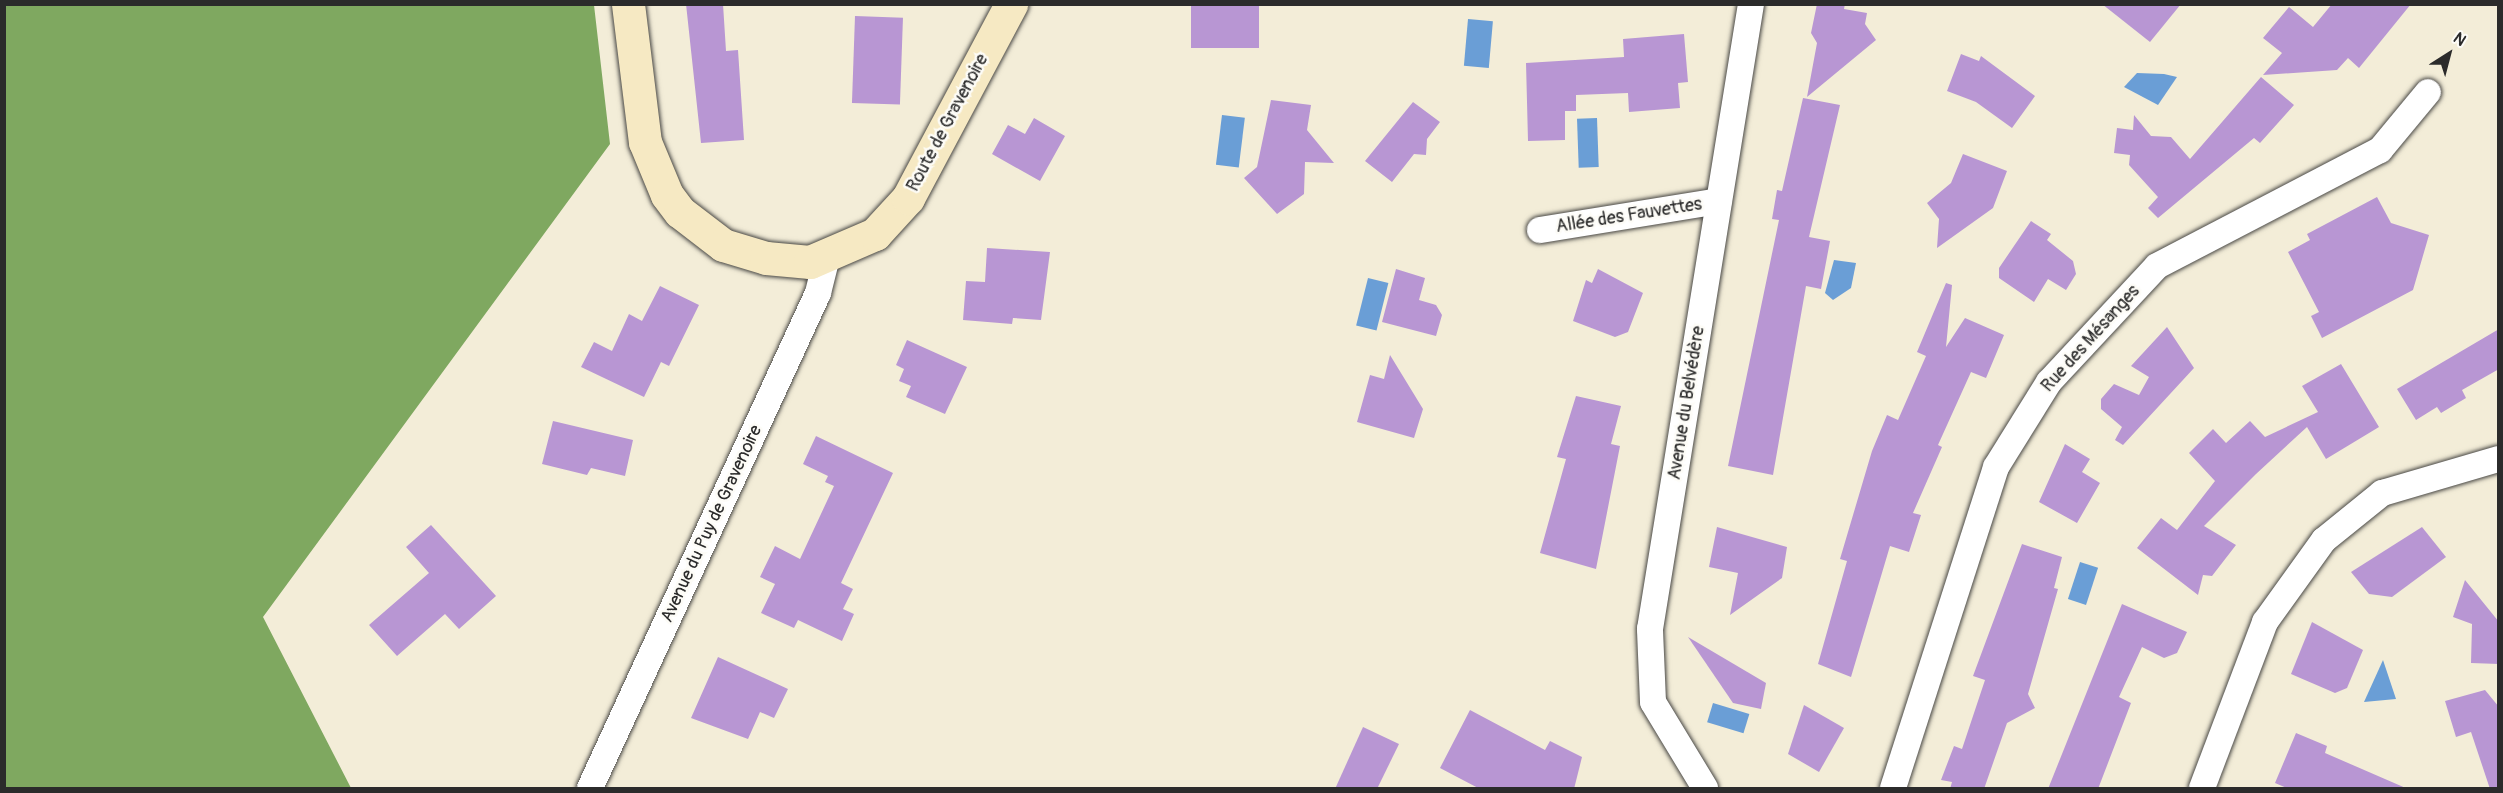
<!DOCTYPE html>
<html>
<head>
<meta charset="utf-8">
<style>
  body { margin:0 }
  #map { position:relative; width:2503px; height:793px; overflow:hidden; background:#f3edd8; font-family:Pangolin,sans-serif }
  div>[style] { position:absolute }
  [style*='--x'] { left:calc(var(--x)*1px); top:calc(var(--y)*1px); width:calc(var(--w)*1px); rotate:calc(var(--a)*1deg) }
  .forest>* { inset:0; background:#7fa860 }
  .water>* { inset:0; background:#6a9ed6; transform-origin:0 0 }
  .building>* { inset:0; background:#b896d3; transform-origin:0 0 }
  .roads { filter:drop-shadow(0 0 2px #494845) drop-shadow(0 0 2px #494845) }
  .street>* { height:26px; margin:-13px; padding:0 13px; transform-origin:13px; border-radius:13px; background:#fff }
  .secondary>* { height:33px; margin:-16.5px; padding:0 16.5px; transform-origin:16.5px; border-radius:16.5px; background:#f6e9c3 }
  span { translate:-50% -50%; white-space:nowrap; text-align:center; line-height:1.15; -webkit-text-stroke:5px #fdfcf7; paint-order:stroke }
  .street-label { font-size:18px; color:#2b2b2b }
  .frame { position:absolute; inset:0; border:6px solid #2b2b2b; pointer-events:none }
  .north { position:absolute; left:2419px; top:24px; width:60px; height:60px; -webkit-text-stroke:4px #fdfcf7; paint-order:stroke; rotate:36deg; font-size:16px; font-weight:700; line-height:24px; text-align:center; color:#2b2b2b }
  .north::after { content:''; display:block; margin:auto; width:21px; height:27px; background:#2b2b2b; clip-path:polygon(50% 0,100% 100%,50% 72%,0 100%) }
</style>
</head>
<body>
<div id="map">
  <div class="forest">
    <i style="clip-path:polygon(5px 4px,594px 5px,610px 144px,263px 617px,351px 788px,5px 788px)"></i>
  </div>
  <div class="water">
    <i style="left:1468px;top:19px;width:25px;height:47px;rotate:5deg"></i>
    <i style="clip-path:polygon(2137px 73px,2164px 74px,2177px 77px,2158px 105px,2124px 87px)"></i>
    <i style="left:1222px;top:115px;width:23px;height:50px;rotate:7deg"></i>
    <i style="left:1597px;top:118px;width:49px;height:20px;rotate:88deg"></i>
    <i style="clip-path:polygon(1834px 260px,1856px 263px,1851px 288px,1833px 300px,1825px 293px)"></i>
    <i style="left:1368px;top:278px;width:21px;height:49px;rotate:14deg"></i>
    <i style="left:2080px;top:562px;width:19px;height:39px;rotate:18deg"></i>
    <i style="clip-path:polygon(2383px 660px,2396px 699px,2364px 702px)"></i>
    <i style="left:1713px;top:703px;width:38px;height:20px;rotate:17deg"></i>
  </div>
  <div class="building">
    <i style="clip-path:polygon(686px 4px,723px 4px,726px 51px,738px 50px,744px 140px,701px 143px)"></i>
    <i style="left:1191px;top:4px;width:68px;height:44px"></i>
    <i style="clip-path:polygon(1817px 4px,1845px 4px,1844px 9px,1867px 13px,1865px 24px,1876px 40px,1807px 97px,1817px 43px,1811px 33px)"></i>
    <i style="clip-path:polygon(2102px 4px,2181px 4px,2150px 42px)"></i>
    <i style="clip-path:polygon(2332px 4px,2411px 4px,2359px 68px,2348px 58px,2337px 70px,2263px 75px,2282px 53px,2263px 38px,2289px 7px,2313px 27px)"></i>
    <i style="left:855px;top:16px;width:48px;height:87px;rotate:2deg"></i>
    <i style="clip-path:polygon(1684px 34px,1688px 82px,1678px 83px,1680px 108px,1629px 112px,1628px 93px,1576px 95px,1576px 111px,1565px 111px,1565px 140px,1528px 141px,1526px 63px,1624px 57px,1623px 39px)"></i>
    <i style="clip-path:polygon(1961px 54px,1979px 61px,1981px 56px,2035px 96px,2012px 128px,1976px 102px,1947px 91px)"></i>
    <i style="clip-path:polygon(2261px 77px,2294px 105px,2260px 143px,2254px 138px,2158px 218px,2148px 208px,2158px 197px,2129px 165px,2130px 155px,2114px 153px,2117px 128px,2133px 130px,2134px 115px,2151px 136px,2171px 137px,2190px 159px)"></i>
    <i style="clip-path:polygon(1803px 98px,1840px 105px,1809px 237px,1830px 241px,1821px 289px,1806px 286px,1773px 475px,1728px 466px,1779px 220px,1772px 219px,1777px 190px,1782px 191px)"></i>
    <i style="clip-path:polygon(1271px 100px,1311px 105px,1307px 130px,1334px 163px,1305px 162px,1304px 194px,1277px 214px,1244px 178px,1257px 167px)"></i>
    <i style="clip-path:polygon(1413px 102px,1440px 122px,1427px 139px,1426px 155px,1414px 154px,1392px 182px,1365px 161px)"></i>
    <i style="clip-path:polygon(1034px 118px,1065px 136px,1040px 181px,992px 154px,1008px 125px,1025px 134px)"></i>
    <i style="clip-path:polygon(1963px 154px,2007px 171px,1993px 208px,1937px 248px,1939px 219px,1927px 203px,1951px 183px)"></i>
    <i style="clip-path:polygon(2377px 197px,2391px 223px,2429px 235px,2413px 290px,2322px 338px,2311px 316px,2319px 312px,2288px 252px,2310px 240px,2307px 234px)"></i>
    <i style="clip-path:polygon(2031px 221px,2051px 234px,2047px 240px,2073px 261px,2076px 274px,2066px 290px,2048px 279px,2034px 302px,1999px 278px,1999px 268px)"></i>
    <i style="clip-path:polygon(987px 248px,1050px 252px,1041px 320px,1013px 318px,1012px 324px,963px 320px,966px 281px,985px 282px)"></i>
    <i style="clip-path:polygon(1396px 269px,1425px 278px,1419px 300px,1436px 305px,1442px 315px,1436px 336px,1382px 322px)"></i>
    <i style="clip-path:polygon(1598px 269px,1643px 293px,1628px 332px,1615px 337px,1573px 321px,1586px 280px,1592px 283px)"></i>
    <i style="clip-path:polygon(1946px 283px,1952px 285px,1946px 347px,1965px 318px,2004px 335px,1986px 378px,1971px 372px,1938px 445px,1942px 447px,1913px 513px,1921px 515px,1909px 552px,1890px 546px,1851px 677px,1818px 664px,1847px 561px,1840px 559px,1872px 451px,1887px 415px,1898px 420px,1926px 356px,1917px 352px)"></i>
    <i style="clip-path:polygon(660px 286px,699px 305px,669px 366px,661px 362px,644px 397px,581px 367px,594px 342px,612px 351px,629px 314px,642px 321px)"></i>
    <i style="clip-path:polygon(2167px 327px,2194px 368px,2123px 445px,2115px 440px,2122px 427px,2101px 409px,2101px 399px,2114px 384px,2139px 395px,2149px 377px,2131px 366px)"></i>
    <i style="clip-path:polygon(2499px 329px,2499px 369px,2462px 390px,2466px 398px,2441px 413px,2437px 407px,2416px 420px,2397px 389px)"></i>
    <i style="clip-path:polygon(907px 340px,967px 367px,945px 414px,906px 397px,911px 386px,899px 381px,904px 369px,896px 365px)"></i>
    <i style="clip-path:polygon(1390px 355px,1423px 409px,1414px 438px,1357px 422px,1370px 375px,1384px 379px)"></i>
    <i style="clip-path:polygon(2341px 364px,2379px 427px,2326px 459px,2307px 427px,2256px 474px,2204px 526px,2236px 545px,2212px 576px,2203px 575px,2198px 595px,2137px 548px,2161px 518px,2177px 530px,2215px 481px,2189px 453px,2213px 429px,2226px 443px,2250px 421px,2265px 437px,2318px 412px,2302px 386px)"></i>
    <i style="clip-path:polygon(1576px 396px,1621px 406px,1611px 444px,1620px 446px,1596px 569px,1540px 553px,1566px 459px,1557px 457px)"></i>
    <i style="clip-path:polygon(553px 421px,633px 440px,625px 476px,591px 468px,587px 475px,542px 464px)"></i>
    <i style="clip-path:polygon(816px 436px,893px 473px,841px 583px,853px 589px,843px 609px,854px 614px,842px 641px,798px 620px,794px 628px,761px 613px,775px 584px,760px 577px,775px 546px,800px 559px,834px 486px,825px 482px,828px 476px,803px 464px)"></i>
    <i style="clip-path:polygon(2065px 444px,2090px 459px,2082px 472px,2100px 483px,2077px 523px,2039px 502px)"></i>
    <i style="clip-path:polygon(431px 525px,496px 596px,459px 629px,445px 614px,397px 656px,369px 625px,429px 573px,406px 547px)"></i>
    <i style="clip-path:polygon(1717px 527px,1787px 547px,1782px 578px,1730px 615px,1738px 573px,1709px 567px)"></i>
    <i style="clip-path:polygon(2422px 527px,2446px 557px,2392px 597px,2369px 594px,2351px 572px)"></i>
    <i style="clip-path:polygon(2022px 544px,2062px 557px,2054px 588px,2058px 589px,2028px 694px,2035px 708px,2007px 723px,1984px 789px,1950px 789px,1952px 782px,1941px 780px,1954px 746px,1962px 749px,1985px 680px,1973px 676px)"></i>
    <i style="clip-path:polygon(2465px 580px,2499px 622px,2499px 664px,2471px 663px,2472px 624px,2453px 617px)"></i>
    <i style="clip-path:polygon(2122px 604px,2187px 632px,2177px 653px,2164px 658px,2142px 647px,2119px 697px,2131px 703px,2098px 789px,2048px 789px)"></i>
    <i style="clip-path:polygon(2312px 622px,2363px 650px,2347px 688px,2335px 693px,2291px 674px)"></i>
    <i style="clip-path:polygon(1688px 637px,1766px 683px,1761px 709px,1733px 703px)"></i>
    <i style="clip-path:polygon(718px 657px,788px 689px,774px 718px,760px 712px,748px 739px,691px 718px)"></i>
    <i style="clip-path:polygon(2485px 690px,2499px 707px,2499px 789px,2490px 789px,2471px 732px,2456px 737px,2445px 701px)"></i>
    <i style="clip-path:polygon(1804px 705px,1844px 728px,1819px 772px,1788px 754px)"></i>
    <i style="clip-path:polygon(1470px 710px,1545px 750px,1550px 741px,1582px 757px,1574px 789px,1480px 789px,1440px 768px)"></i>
    <i style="clip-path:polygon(1363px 727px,1399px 744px,1377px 789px,1335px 789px)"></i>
    <i style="clip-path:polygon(2296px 733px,2327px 746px,2325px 753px,2408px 789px,2289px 789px,2275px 783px)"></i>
  </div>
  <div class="roads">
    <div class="street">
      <i style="--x:1540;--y:230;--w:181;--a:-9.2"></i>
      <i style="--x:590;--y:788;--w:545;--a:-65.27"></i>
      <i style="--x:818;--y:293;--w:37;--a:-76"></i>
      <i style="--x:1705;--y:788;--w:100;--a:-121.2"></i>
      <i style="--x:1653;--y:702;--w:73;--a:-92.4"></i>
      <i style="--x:1650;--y:629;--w:633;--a:-80.82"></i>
      <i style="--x:1893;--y:788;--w:337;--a:-72.2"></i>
      <i style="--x:1996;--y:467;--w:100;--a:-58.1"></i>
      <i style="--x:2049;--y:382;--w:158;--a:-47"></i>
      <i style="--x:2157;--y:266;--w:251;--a:-27.5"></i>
      <i style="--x:2380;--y:150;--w:75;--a:-50.4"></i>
      <i style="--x:2202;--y:788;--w:178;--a:-69.2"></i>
      <i style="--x:2265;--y:622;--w:101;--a:-54.3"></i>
      <i style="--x:2324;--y:540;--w:75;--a:-39"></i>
      <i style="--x:2382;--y:493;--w:121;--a:-16.3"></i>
    </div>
    <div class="secondary">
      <i style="--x:628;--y:4;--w:139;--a:83"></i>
      <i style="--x:645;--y:142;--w:57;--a:67.5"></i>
      <i style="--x:667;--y:195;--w:21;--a:53"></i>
      <i style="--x:680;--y:212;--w:54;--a:37.5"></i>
      <i style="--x:723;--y:245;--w:45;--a:16.8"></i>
      <i style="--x:766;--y:258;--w:44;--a:5.2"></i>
      <i style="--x:810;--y:262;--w:71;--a:-23.3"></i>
      <i style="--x:875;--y:234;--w:49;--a:-47.5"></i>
      <i style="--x:908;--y:198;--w:220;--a:-62"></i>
    </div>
  </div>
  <div class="street-label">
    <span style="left:948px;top:123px;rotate:-62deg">Route de Gravenoire</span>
    <span style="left:1629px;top:216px;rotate:-9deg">Allée des Fauvettes</span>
    <span style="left:2091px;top:339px;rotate:-48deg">Rue des Mésanges</span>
    <span style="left:1687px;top:403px;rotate:-81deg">Avenue du Belvédère</span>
    <span style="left:712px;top:524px;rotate:-65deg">Avenue du Puy de Gravenoire</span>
  </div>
  <div class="frame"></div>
  <div class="north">N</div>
</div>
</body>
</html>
